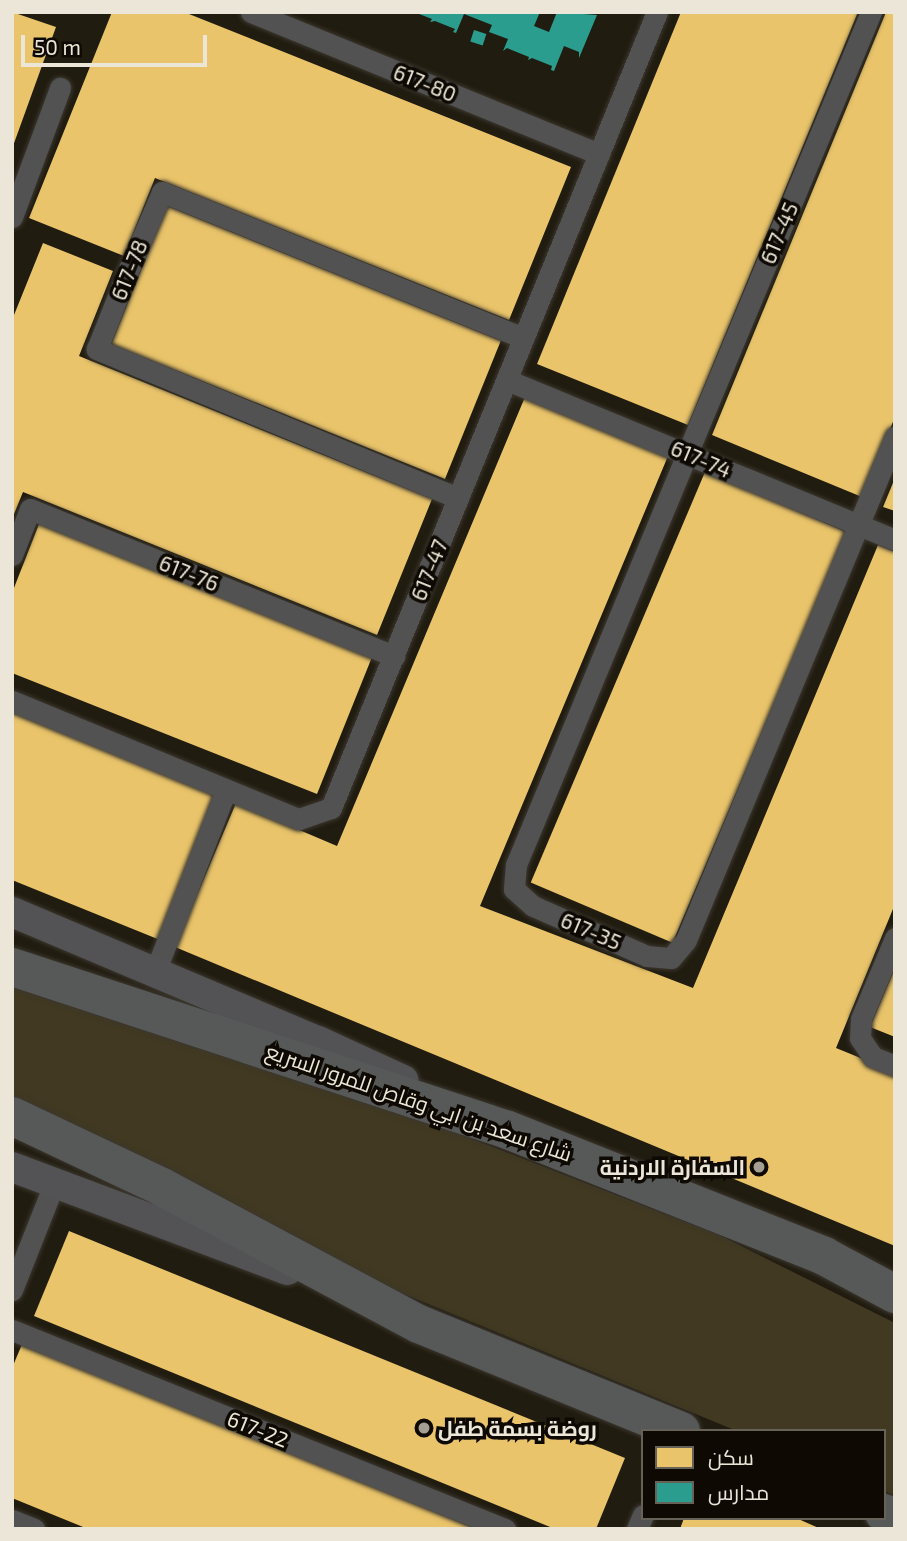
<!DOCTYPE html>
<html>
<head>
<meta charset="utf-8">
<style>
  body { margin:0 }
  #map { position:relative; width:907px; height:1541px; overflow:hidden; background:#211c10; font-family:"Exo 2",Cairo,sans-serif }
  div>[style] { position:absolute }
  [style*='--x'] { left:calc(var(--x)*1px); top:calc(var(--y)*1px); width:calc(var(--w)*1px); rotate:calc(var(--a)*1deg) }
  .green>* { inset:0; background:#413921 }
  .homes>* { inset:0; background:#e9c46a; transform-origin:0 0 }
  .schools>* { inset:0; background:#2a9d8f; transform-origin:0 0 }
  .roads { filter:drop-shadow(0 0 2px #3c372e) drop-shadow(0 0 2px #3c372e) }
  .street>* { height:21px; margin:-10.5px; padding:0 10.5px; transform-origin:10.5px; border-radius:10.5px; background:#525253 }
  .secondary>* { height:30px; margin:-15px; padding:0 15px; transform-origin:15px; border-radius:15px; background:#535356 }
  .highway>* { height:38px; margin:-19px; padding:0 19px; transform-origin:19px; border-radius:19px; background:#575858 }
  .dots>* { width:19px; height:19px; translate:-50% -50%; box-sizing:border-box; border:4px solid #0e0a03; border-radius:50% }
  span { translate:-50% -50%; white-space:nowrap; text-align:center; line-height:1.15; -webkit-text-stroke:7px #0e0a03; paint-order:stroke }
  .street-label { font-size:21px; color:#ebe6d8 }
  .poi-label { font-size:21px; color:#ebe6d8; font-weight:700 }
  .right { translate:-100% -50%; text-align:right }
  .left { translate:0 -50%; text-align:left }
  .frame { position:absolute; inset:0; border:14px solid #ebe6d8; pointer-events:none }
  .legend { position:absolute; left:641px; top:1429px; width:245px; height:91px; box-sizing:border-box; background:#0e0a03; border:2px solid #666258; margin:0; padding:9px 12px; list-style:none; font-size:21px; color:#ebe6d8 }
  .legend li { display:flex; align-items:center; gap:14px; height:35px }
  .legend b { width:35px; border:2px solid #666258 }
  .scale { position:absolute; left:21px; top:35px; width:186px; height:32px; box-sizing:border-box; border:4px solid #ebe6d8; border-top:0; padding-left:9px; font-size:21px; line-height:24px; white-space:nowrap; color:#ebe6d8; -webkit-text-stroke:5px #0e0a03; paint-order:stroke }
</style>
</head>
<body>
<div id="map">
  <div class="green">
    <i style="clip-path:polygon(12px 987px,459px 1134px,719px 1235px,895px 1323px,895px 1495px,884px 1491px,884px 1431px,737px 1431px,392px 1289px,12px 1098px)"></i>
  </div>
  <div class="homes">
    <i style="clip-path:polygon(12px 12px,56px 27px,13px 146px,12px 145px)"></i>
    <i style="clip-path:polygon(112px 12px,184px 12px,571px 167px,509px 320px,155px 178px,124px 256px,29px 218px)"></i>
    <i style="clip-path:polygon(681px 12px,858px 12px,688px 425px,537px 364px)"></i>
    <i style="clip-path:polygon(886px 12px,895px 12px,895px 417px,862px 497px,712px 435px)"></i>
    <i style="left:167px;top:206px;width:360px;height:149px;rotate:22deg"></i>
    <i style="clip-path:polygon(43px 243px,113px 271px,79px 356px,432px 499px,377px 635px,23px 492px,12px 519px,12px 320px)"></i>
    <i style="clip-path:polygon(525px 397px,668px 456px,480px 906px,693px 988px,878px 545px,895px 552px,895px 904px,836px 1048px,895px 1072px,895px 1246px,175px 947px,236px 803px,337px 846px)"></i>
    <i style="left:705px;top:472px;width:154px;height:446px;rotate:23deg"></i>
    <i style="clip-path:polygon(895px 478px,895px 511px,883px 507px)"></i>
    <i style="clip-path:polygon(39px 524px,372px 657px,317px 794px,12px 673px,12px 593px)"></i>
    <i style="clip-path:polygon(12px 712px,218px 796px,160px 940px,12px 880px)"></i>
    <i style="clip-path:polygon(895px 968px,895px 1037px,870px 1027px)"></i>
    <i style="clip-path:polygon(69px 1231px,625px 1458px,596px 1529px,555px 1529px,34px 1316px)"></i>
    <i style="clip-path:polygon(23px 1342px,476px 1529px,88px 1529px,12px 1498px,12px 1368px)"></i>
    <i style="clip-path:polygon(684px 1518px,796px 1518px,821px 1529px,680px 1529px)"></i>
  </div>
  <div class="schools">
    <i style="clip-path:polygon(414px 12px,540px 12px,534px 26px,549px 32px,557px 12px,597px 15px,579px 58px,579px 52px,564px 46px,554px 71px,551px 70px,552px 66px,532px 58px,528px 60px,529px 57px,507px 48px,503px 51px,508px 39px,489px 32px,492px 25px,464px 14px,456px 33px,453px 32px,455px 29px,435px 21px,430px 22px,432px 19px)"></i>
    <i style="left:474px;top:30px;width:13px;height:12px;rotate:18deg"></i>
  </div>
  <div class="roads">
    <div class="street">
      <i style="--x:251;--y:12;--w:376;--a:22.2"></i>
      <i style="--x:871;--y:12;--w:924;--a:112.6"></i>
      <i style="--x:516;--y:865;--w:24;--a:95"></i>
      <i style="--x:514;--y:889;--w:25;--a:42"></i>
      <i style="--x:533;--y:906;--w:124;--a:23.7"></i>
      <i style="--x:647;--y:956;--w:24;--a:5"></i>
      <i style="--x:671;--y:958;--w:23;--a:-50"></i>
      <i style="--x:686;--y:940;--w:545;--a:-67.44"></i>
      <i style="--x:12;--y:217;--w:138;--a:-69.6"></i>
      <i style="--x:507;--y:380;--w:420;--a:22.4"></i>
      <i style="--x:458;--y:498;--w:391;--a:-157.6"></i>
      <i style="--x:97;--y:349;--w:84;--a:-68.3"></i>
      <i style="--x:128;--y:271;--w:86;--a:-66.7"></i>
      <i style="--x:162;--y:192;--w:390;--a:22"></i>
      <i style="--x:12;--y:555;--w:49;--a:-68.6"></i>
      <i style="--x:30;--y:509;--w:393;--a:22"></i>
      <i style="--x:12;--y:701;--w:310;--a:22.4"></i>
      <i style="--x:299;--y:819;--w:34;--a:-19"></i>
      <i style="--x:331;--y:808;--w:860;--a:-67.73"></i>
      <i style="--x:895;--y:938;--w:88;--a:112.8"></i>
      <i style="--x:861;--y:1019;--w:19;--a:93"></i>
      <i style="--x:860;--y:1038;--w:23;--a:56"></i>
      <i style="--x:873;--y:1057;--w:24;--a:22"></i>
      <i style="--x:155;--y:972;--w:195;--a:-68.7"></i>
      <i style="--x:12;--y:1290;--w:114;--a:-68.4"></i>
      <i style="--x:12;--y:1330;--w:532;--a:21.98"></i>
      <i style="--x:12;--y:1520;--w:24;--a:22"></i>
      <i style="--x:637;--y:1529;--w:15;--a:-67"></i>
    </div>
    <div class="secondary">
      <i style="--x:12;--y:912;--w:332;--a:22.9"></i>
      <i style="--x:318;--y:1041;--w:94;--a:24.6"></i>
      <i style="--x:12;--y:1167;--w:294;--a:20.5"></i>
    </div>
    <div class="highway">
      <i style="--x:12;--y:967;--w:522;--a:18.19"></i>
      <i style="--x:508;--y:1130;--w:340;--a:21.7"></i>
      <i style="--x:824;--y:1256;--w:81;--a:28.2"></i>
      <i style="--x:12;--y:1116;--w:166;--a:25.3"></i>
      <i style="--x:162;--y:1187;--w:291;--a:28.1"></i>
      <i style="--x:419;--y:1324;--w:283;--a:22.2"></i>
      <i style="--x:884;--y:1513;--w:12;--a:20"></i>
    </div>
  </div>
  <div class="dots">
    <i style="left:759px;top:1167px;background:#a49f92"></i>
    <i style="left:424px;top:1428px;background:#a49f92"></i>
  </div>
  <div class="street-label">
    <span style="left:425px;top:83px;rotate:22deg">617-80</span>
    <span style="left:779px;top:233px;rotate:-67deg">617-45</span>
    <span style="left:129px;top:270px;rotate:-68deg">617-78</span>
    <span style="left:701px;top:459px;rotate:23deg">617-74</span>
    <span style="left:429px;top:570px;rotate:-68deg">617-47</span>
    <span style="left:189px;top:573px;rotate:22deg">617-76</span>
    <span style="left:591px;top:931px;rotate:23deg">617-35</span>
    <span style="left:419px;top:1102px;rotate:19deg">شارع سعد بن ابي وقاص للمرور السريع</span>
    <span style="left:258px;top:1429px;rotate:22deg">617-22</span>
  </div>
  <div class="poi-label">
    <span class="right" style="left:745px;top:1167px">السفارة الاردنية</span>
    <span class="left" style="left:438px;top:1428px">روضة بسمة طفل</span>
  </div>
  <div class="frame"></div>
  <ul class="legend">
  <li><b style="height:19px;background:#e9c46a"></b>سكن</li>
  <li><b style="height:19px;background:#2a9d8f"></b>مدارس</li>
  </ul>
  <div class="scale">50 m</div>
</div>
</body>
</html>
